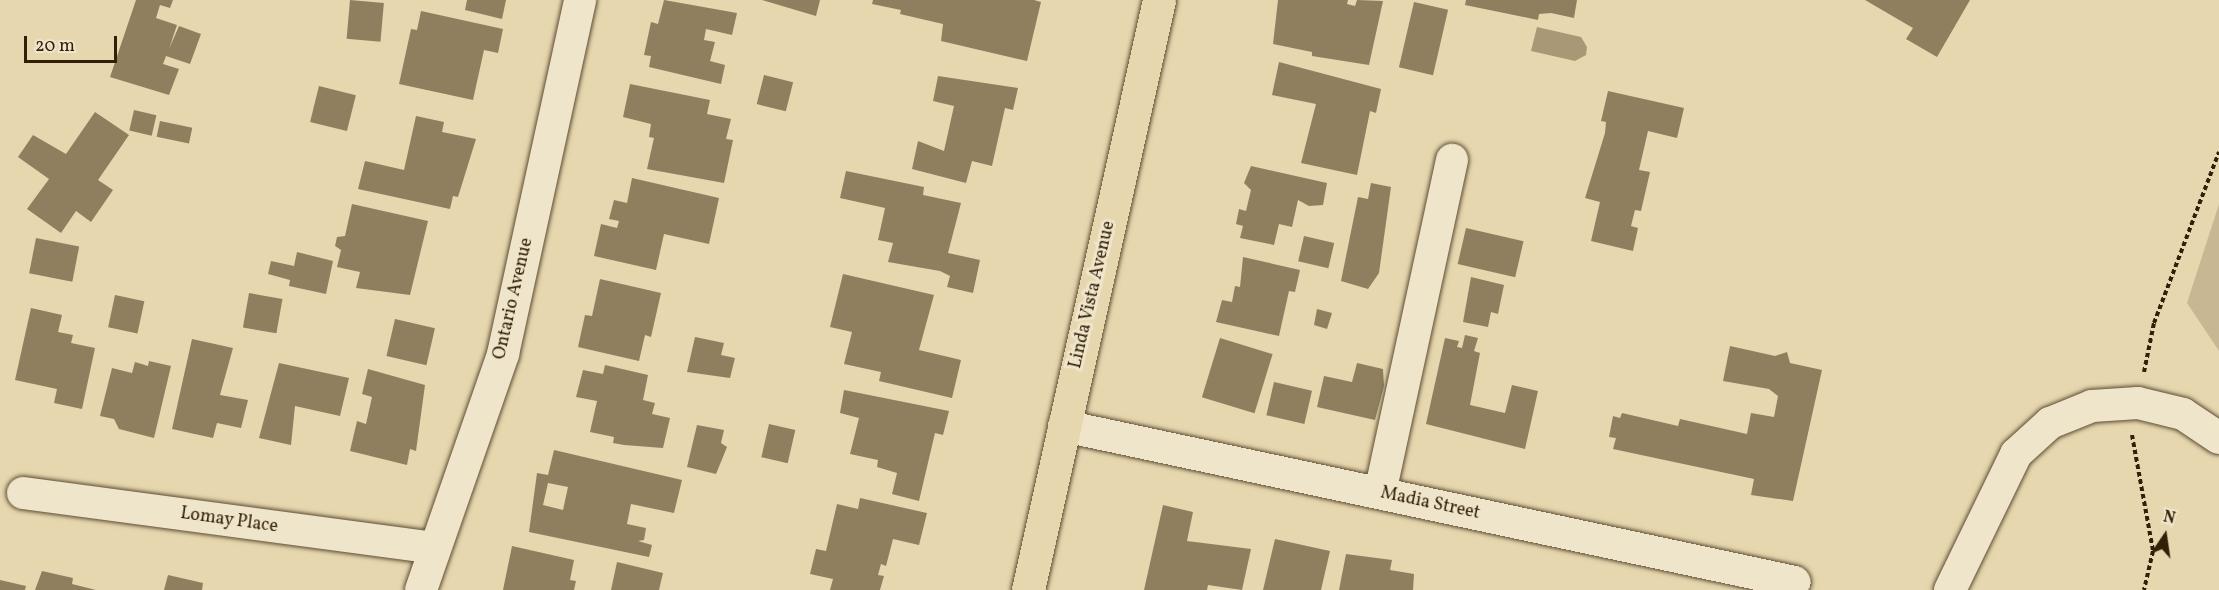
<!DOCTYPE html>
<html>
<head>
<meta charset="utf-8">
<style>
  body { margin:0 }
  #map { position:relative; width:2219px; height:590px; overflow:hidden; background:#e6d7af; font-family:Vollkorn,serif }
  div>[style] { position:absolute }
  [style*='--x'] { left:calc(var(--x)*1px); top:calc(var(--y)*1px); width:calc(var(--w)*1px); rotate:calc(var(--a)*1deg) }
  .green>* { inset:0; background:#c7b893 }
  .water>* { inset:0; background:#a89876 }
  .building>* { inset:0; background:#8f7f5f; transform-origin:0 0 }
  .path>* { height:4px; margin-top:-2px; transform-origin:0; background:repeating-linear-gradient(90deg,#311f08 0 4.5px,transparent 0 7.5px) }
  .roads { filter:drop-shadow(0 0 2px #5e4d32) drop-shadow(0 0 2px #5e4d32) }
  .minor>* { height:32px; margin:-16px; padding:0 16px; transform-origin:16px; border-radius:16px; background:#efe5cb }
  .major>* { height:33px; margin:-16.5px; padding:0 16.5px; transform-origin:16.5px; border-radius:16.5px; background:#e6d7af }
  span { translate:-50% -50%; white-space:nowrap; text-align:center; line-height:1.15; -webkit-text-stroke:6px #efe5cb; paint-order:stroke }
  .street-label { font-size:18px; color:#311f08 }
  .north { position:absolute; left:2135px; top:506px; width:60px; height:60px; -webkit-text-stroke:4px #efe5cb; paint-order:stroke; rotate:13deg; font-size:16px; font-weight:700; line-height:24px; text-align:center; color:#311f08 }
  .north::after { content:''; display:block; margin:auto; width:21px; height:27px; background:#311f08; clip-path:polygon(50% 0,100% 100%,50% 72%,0 100%) }
  .scale { position:absolute; left:24px; top:36px; width:93px; height:27px; box-sizing:border-box; border:3px solid #311f08; border-top:0; padding-left:8px; font-size:18px; line-height:21px; white-space:nowrap; color:#311f08; -webkit-text-stroke:4px #efe5cb; paint-order:stroke }
</style>
</head>
<body>
<div id="map">
  <div class="green">
    <i style="clip-path:polygon(2219px 204px,2219px 351px,2187px 303px)"></i>
  </div>
  <div class="water">
    <i style="clip-path:polygon(1537px 27px,1581px 37px,1587px 47px,1586px 55px,1575px 61px,1531px 51px)"></i>
  </div>
  <div class="building">
    <i style="clip-path:polygon(136px 0,173px 0,170px 8px,160px 5px,156px 18px,177px 25px,169px 49px,179px 26px,201px 34px,190px 64px,166px 56px,163px 64px,179px 69px,169px 95px,110px 77px)"></i>
    <i style="left:350px;top:0;width:34px;height:39px;rotate:5deg"></i>
    <i style="clip-path:polygon(467px 0,506px 0,502px 19px,465px 10px)"></i>
    <i style="clip-path:polygon(664px 0,737px 13px,732px 35px,706px 29px,704px 40px,715px 42px,710px 61px,725px 65px,721px 84px,649px 67px,651px 56px,644px 55px,651px 22px,658px 24px)"></i>
    <i style="clip-path:polygon(762px 0,820px 0,816px 16px)"></i>
    <i style="clip-path:polygon(873px 0,1034px 0,1041px 2px,1027px 61px,941px 41px,943px 24px,900px 14px,901px 10px,872px 4px)"></i>
    <i style="clip-path:polygon(1278px 0,1348px 0,1347px 4px,1355px 6px,1357px 0,1383px 1px,1369px 65px,1312px 56px,1312px 52px,1273px 44px)"></i>
    <i style="clip-path:polygon(1466px 0,1577px 0,1574px 18px,1551px 13px,1539px 14px,1538px 20px,1465px 5px)"></i>
    <i style="clip-path:polygon(1865px 0,1970px 0,1937px 57px,1906px 39px,1913px 28px)"></i>
    <i style="left:1414px;top:2px;width:35px;height:67px;rotate:13deg"></i>
    <i style="clip-path:polygon(421px 11px,503px 29px,498px 53px,484px 50px,473px 100px,399px 84px,411px 29px,417px 30px)"></i>
    <i style="clip-path:polygon(1279px 62px,1381px 89px,1376px 113px,1370px 111px,1357px 175px,1301px 163px,1316px 104px,1272px 95px)"></i>
    <i style="left:764px;top:75px;width:30px;height:30px;rotate:14deg"></i>
    <i style="clip-path:polygon(938px 76px,1018px 88px,1013px 110px,1005px 108px,992px 166px,972px 161px,966px 183px,912px 169px,918px 141px,944px 151px,954px 106px,933px 101px)"></i>
    <i style="clip-path:polygon(630px 84px,710px 100px,707px 114px,731px 119px,726px 139px,733px 140px,724px 183px,647px 169px,654px 138px,649px 137px,651px 124px,623px 117px)"></i>
    <i style="left:319px;top:86px;width:38px;height:37px;rotate:14deg"></i>
    <i style="clip-path:polygon(1608px 91px,1684px 108px,1677px 138px,1648px 131px,1639px 170px,1650px 172px,1641px 211px,1635px 210px,1631px 226px,1638px 228px,1633px 251px,1591px 241px,1600px 202px,1585px 198px,1605px 133px,1606px 122px,1601px 121px)"></i>
    <i style="left:134px;top:110px;width:23px;height:21px;rotate:13deg"></i>
    <i style="clip-path:polygon(95px 112px,129px 135px,98px 180px,113px 190px,91px 222px,76px 211px,61px 233px,27px 209px,49px 179px,18px 157px,33px 135px,66px 154px)"></i>
    <i style="clip-path:polygon(416px 116px,444px 122px,442px 132px,476px 139px,458px 197px,453px 196px,450px 209px,358px 189px,365px 161px,404px 170px)"></i>
    <i style="left:160px;top:121px;width:33px;height:16px;rotate:12deg"></i>
    <i style="clip-path:polygon(1251px 166px,1327px 183px,1323px 205px,1309px 206px,1298px 200px,1292px 227px,1279px 224px,1274px 245px,1240px 238px,1243px 226px,1236px 224px,1239px 209px,1246px 211px,1251px 190px,1244px 183px)"></i>
    <i style="clip-path:polygon(846px 171px,924px 187px,923px 195px,961px 203px,948px 253px,980px 260px,973px 293px,947px 287px,950px 276px,940px 271px,888px 262px,893px 243px,878px 240px,885px 208px,840px 198px)"></i>
    <i style="clip-path:polygon(632px 178px,719px 198px,709px 244px,664px 234px,656px 270px,594px 256px,601px 224px,617px 228px,619px 221px,609px 219px,614px 200px,627px 203px)"></i>
    <i style="clip-path:polygon(1371px 183px,1391px 187px,1379px 273px,1368px 289px,1341px 281px,1358px 197px,1368px 199px)"></i>
    <i style="clip-path:polygon(352px 204px,428px 221px,410px 295px,356px 288px,360px 272px,337px 267px,341px 250px,335px 246px,337px 237px,345px 236px)"></i>
    <i style="left:1466px;top:228px;width:59px;height:37px;rotate:13deg"></i>
    <i style="left:1304px;top:236px;width:31px;height:26px;rotate:13deg"></i>
    <i style="left:36px;top:238px;width:44px;height:36px;rotate:11deg"></i>
    <i style="clip-path:polygon(297px 252px,333px 261px,326px 294px,289px 286px,290px 280px,268px 274px,271px 261px,294px 266px)"></i>
    <i style="clip-path:polygon(1243px 257px,1300px 270px,1295px 292px,1289px 291px,1279px 336px,1216px 322px,1222px 300px,1232px 302px,1235px 286px,1240px 287px)"></i>
    <i style="clip-path:polygon(843px 274px,934px 295px,919px 350px,961px 360px,952px 398px,879px 381px,881px 372px,844px 364px,852px 332px,830px 327px)"></i>
    <i style="clip-path:polygon(1471px 277px,1504px 285px,1498px 314px,1491px 312px,1488px 327px,1463px 322px)"></i>
    <i style="clip-path:polygon(600px 279px,661px 293px,651px 337px,645px 335px,639px 361px,578px 347px,585px 315px,592px 316px)"></i>
    <i style="left:249px;top:293px;width:34px;height:35px;rotate:10deg"></i>
    <i style="left:115px;top:295px;width:30px;height:33px;rotate:12deg"></i>
    <i style="clip-path:polygon(31px 308px,62px 315px,58px 332px,73px 335px,71px 343px,95px 348px,82px 409px,54px 403px,57px 389px,15px 380px)"></i>
    <i style="clip-path:polygon(1317px 309px,1332px 313px,1327px 329px,1314px 325px)"></i>
    <i style="left:395px;top:319px;width:41px;height:38px;rotate:13deg"></i>
    <i style="clip-path:polygon(1465px 335px,1478px 338px,1474px 351px,1480px 353px,1470px 405px,1505px 413px,1512px 385px,1538px 391px,1525px 449px,1426px 424px,1445px 338px,1459px 341px,1457px 347px,1462px 348px)"></i>
    <i style="clip-path:polygon(695px 337px,724px 343px,721px 355px,735px 358px,730px 378px,687px 372px)"></i>
    <i style="left:1220px;top:338px;width:55px;height:62px;rotate:17deg"></i>
    <i style="clip-path:polygon(192px 339px,233px 348px,220px 395px,248px 400px,241px 428px,217px 423px,213px 438px,172px 429px)"></i>
    <i style="clip-path:polygon(1730px 346px,1775px 356px,1787px 352px,1790px 363px,1822px 370px,1793px 501px,1751px 495px,1754px 479px,1613px 449px,1616px 438px,1609px 437px,1613px 416px,1620px 418px,1622px 413px,1678px 426px,1680px 419px,1747px 434px,1751px 413px,1774px 417px,1778px 396px,1769px 389px,1723px 381px)"></i>
    <i style="clip-path:polygon(149px 361px,171px 366px,154px 438px,119px 429px,114px 419px,100px 416px,112px 368px,132px 373px,135px 362px,148px 366px)"></i>
    <i style="clip-path:polygon(279px 363px,349px 378px,340px 416px,295px 406px,291px 445px,259px 438px)"></i>
    <i style="clip-path:polygon(1357px 363px,1383px 369px,1384px 386px,1375px 420px,1317px 407px,1324px 376px,1352px 382px)"></i>
    <i style="clip-path:polygon(605px 365px,648px 375px,643px 400px,655px 403px,652px 414px,670px 418px,663px 448px,624px 445px,613px 443px,614px 437px,590px 432px,597px 401px,576px 397px,583px 370px,603px 374px)"></i>
    <i style="clip-path:polygon(368px 369px,425px 385px,416px 451px,410px 449px,407px 465px,350px 451px,357px 421px,366px 424px,372px 397px,362px 394px)"></i>
    <i style="left:1274px;top:382px;width:39px;height:34px;rotate:13deg"></i>
    <i style="clip-path:polygon(844px 390px,949px 411px,943px 435px,935px 433px,919px 501px,892px 494px,897px 473px,877px 467px,878px 460px,850px 454px,859px 418px,840px 413px)"></i>
    <i style="left:769px;top:424px;width:27px;height:34px;rotate:13deg"></i>
    <i style="clip-path:polygon(697px 425px,724px 430px,721px 443px,727px 447px,716px 474px,687px 467px)"></i>
    <i style="clip-path:polygon(evenodd,554px 450px,682px 480px,674px 513px,631px 504px,627px 524px,646px 528px,644px 540px,638px 541px,652px 545px,649px 557px,529px 532px,537px 473px,548px 475px,554px 450px,548px 483px,568px 487px,563px 510px,543px 505px,548px 483px)"></i>
    <i style="clip-path:polygon(860px 498px,927px 513px,919px 545px,893px 539px,886px 566px,881px 564px,878px 575px,884px 576px,880px 590px,830px 590px,833px 579px,810px 574px,816px 549px,826px 551px,837px 504px,858px 509px)"></i>
    <i style="clip-path:polygon(1163px 505px,1193px 512px,1187px 541px,1251px 549px,1242px 590px,1208px 585px,1207px 590px,1144px 590px)"></i>
    <i style="clip-path:polygon(1275px 539px,1330px 551px,1321px 590px,1263px 590px)"></i>
    <i style="clip-path:polygon(512px 546px,574px 560px,570px 580px,576px 581px,574px 590px,503px 590px)"></i>
    <i style="clip-path:polygon(1346px 554px,1392px 560px,1390px 570px,1414px 574px,1413px 590px,1339px 590px)"></i>
    <i style="clip-path:polygon(617px 562px,663px 573px,659px 590px,611px 590px)"></i>
    <i style="clip-path:polygon(42px 571px,73px 578px,72px 584px,96px 590px,35px 590px)"></i>
    <i style="clip-path:polygon(168px 575px,203px 583px,202px 590px,164px 590px)"></i>
    <i style="clip-path:polygon(0 580px,26px 586px,25px 590px,0 590px)"></i>
  </div>
  <div class="path">
    <i style="--x:2144;--y:372;--w:50;--a:-78.5"></i>
    <i style="--x:2154;--y:323;--w:183;--a:-69.2"></i>
    <i style="--x:2132;--y:435;--w:118;--a:79.7"></i>
    <i style="--x:2153;--y:551;--w:40;--a:103"></i>
  </div>
  <div class="roads">
    <div class="minor">
      <i style="--x:1064;--y:426;--w:747;--a:12.05"></i>
      <i style="--x:23;--y:493;--w:415;--a:7.6"></i>
      <i style="--x:1380;--y:493;--w:341;--a:-77.8"></i>
      <i style="--x:421;--y:590;--w:250;--a:-70.8"></i>
      <i style="--x:503;--y:354;--w:362;--a:-77.7"></i>
      <i style="--x:1950;--y:590;--w:151;--a:-64.1"></i>
      <i style="--x:2016;--y:454;--w:46;--a:-42.4"></i>
      <i style="--x:2050;--y:423;--w:45;--a:-22"></i>
      <i style="--x:2092;--y:406;--w:46;--a:-3.7"></i>
      <i style="--x:2138;--y:403;--w:46;--a:13.7"></i>
      <i style="--x:2183;--y:414;--w:43;--a:33.7"></i>
    </div>
    <div class="major">
      <i style="--x:1028;--y:590;--w:604;--a:-77.48"></i>
    </div>
  </div>
  <div class="street-label">
    <span style="left:1093px;top:295px;rotate:-77deg">Linda Vista Avenue</span>
    <span style="left:514px;top:299px;rotate:-77deg">Ontario Avenue</span>
    <span style="left:1430px;top:504px;rotate:12deg">Madia Street</span>
    <span style="left:229px;top:521px;rotate:8deg">Lomay Place</span>
  </div>
  <div class="north">N</div>
  <div class="scale">20 m</div>
</div>
</body>
</html>
